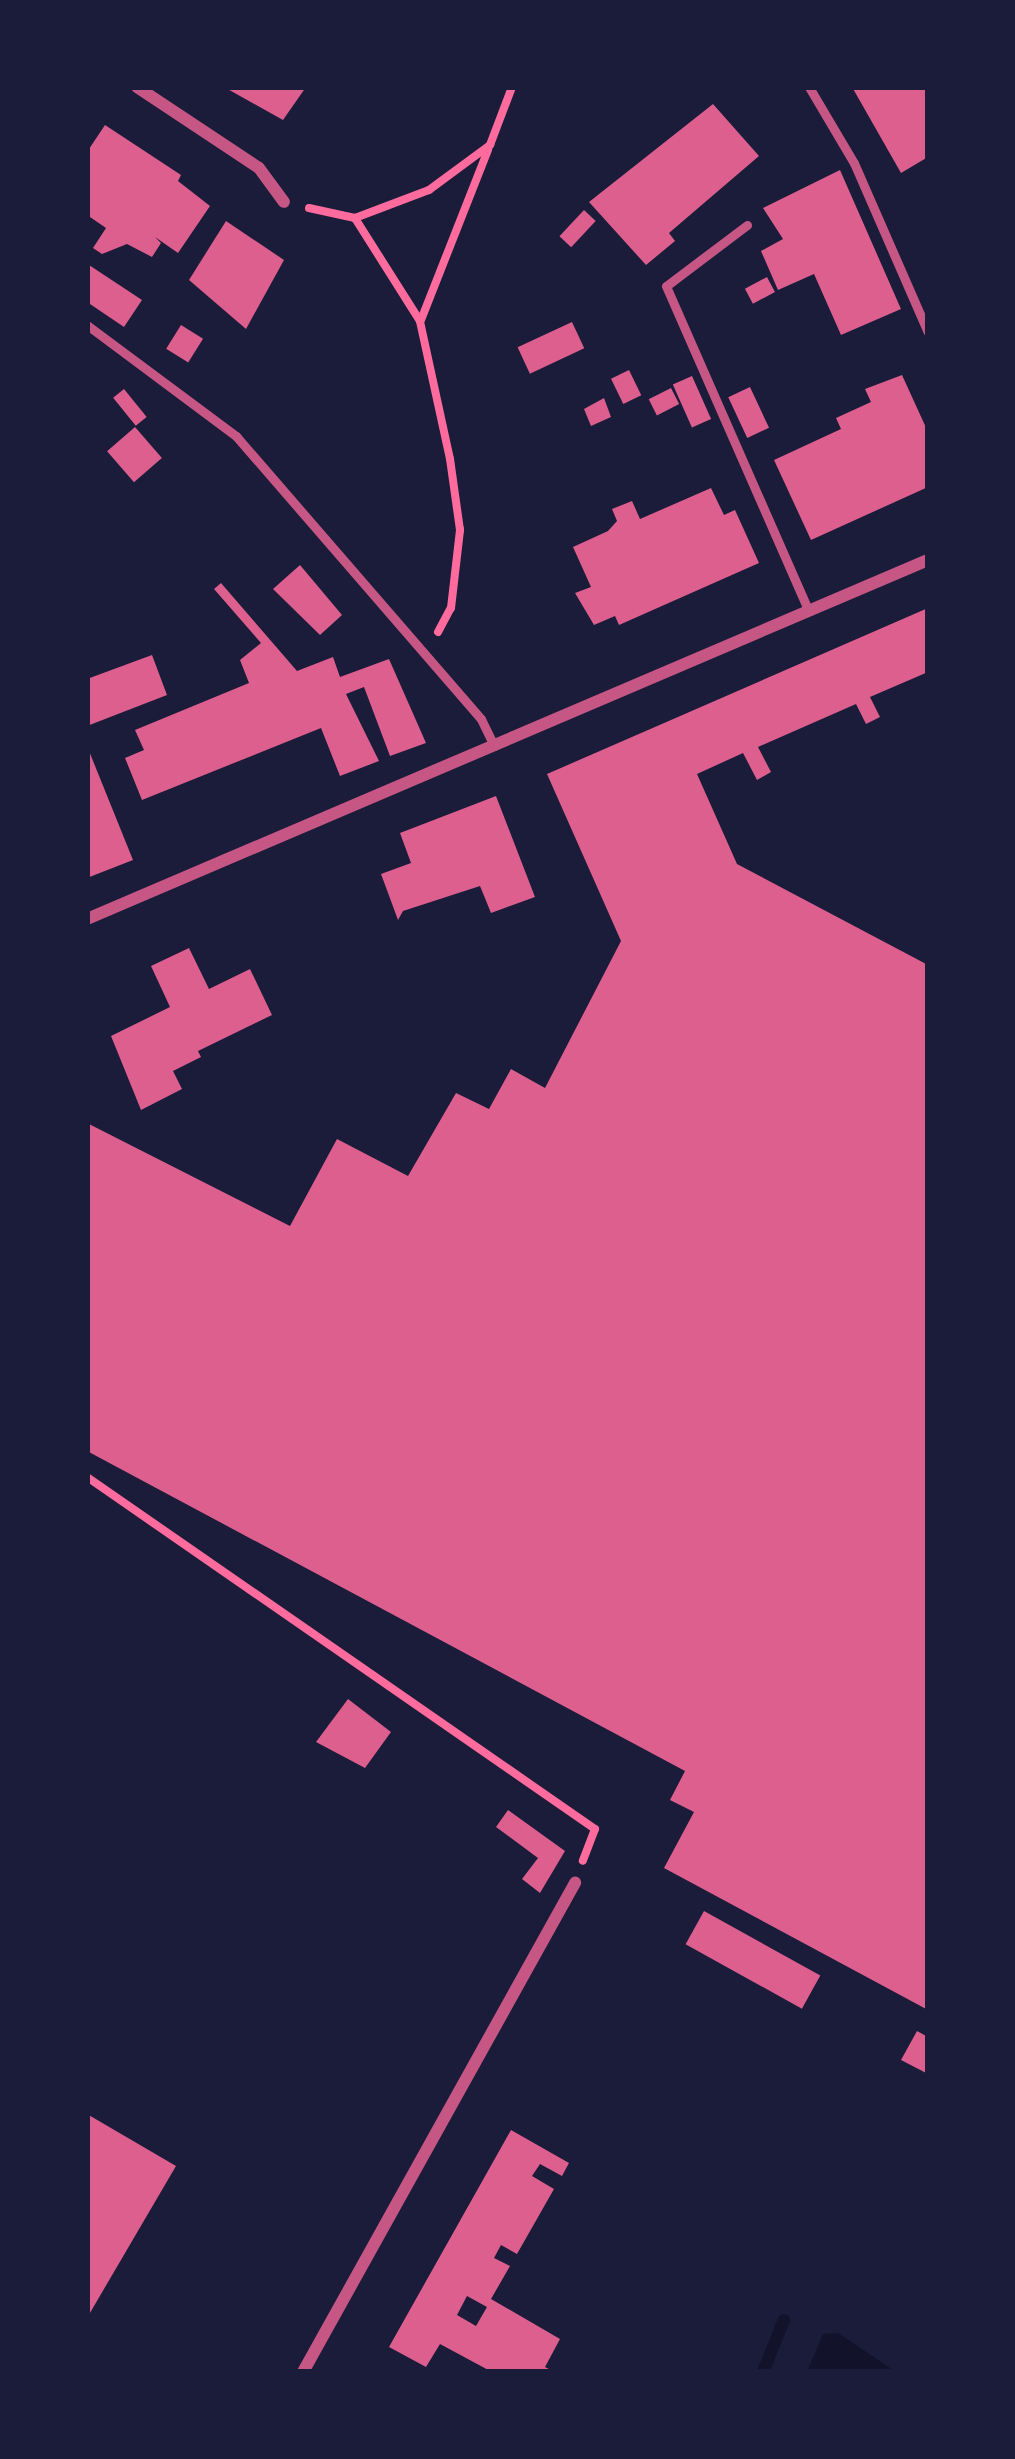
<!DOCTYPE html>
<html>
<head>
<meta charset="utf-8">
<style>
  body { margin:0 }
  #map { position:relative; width:1015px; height:2459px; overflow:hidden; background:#1b1b3a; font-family:"Public Sans",sans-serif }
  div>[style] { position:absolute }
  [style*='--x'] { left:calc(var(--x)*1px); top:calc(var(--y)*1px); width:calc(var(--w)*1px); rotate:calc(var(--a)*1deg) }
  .water>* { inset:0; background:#12122b }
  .stream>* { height:12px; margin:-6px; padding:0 6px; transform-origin:6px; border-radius:6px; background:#12122b }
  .building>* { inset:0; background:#dd5f8e; transform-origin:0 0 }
  .path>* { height:8px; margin:-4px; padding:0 4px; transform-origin:4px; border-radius:4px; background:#ff6b9d }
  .service>* { height:9px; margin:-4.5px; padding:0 4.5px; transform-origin:4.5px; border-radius:4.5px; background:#c65784 }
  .minor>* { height:12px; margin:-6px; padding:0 6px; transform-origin:6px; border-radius:6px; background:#c65784 }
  span { translate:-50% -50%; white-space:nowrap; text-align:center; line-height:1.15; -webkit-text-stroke:9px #1b1b3a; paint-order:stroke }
  .frame { position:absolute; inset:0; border:90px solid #1b1b3a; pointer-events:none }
</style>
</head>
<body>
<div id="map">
  <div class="water">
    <i style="clip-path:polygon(838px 2333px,896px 2372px,807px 2372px,823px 2334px)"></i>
  </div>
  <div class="stream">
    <i style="--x:763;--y:2372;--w:56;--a:-68"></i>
  </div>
  <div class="building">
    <i style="clip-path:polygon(224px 87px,306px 87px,283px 120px)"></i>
    <i style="clip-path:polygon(852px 87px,928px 87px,928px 157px,901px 173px)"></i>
    <i style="clip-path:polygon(713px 104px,759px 156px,669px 233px,675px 241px,646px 265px,589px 202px)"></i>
    <i style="clip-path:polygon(105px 125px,181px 175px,178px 181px,210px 206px,178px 253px,155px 237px,161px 243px,152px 257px,127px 244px,102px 254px,93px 248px,106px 228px,87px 215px,87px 152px)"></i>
    <i style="clip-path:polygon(840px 170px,901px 309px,841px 335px,814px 274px,778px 290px,761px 251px,783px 239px,763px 208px)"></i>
    <i style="left:584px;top:210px;width:16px;height:36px;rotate:43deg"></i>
    <i style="clip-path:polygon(226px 221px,284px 260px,246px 329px,189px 280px)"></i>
    <i style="clip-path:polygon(89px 265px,142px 300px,124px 327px,87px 302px)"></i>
    <i style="left:767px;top:277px;width:17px;height:25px;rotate:62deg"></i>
    <i style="left:572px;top:322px;width:29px;height:60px;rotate:65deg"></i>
    <i style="left:181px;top:325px;width:26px;height:28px;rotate:32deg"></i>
    <i style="left:629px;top:370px;width:28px;height:20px;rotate:64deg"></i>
    <i style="clip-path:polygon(902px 375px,928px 432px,928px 487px,811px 540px,774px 460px,841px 429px,836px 418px,871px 402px,865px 389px)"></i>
    <i style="left:692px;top:376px;width:47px;height:21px;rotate:66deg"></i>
    <i style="left:750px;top:387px;width:45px;height:24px;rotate:65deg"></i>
    <i style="left:671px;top:388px;width:18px;height:25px;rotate:63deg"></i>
    <i style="left:124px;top:389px;width:36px;height:14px;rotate:51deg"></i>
    <i style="clip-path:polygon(604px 398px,611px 417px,591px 426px,584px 409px)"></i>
    <i style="left:135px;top:427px;width:41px;height:37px;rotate:49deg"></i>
    <i style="clip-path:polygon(711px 488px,724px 515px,735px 510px,759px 563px,619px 625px,615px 616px,594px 625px,575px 593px,591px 587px,573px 547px,608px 531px,617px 521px,612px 509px,632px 501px,640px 519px)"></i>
    <i style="clip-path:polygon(300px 565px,342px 615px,320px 635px,273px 589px)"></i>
    <i style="clip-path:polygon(221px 583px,297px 671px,333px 657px,340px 677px,389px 659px,426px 743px,390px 756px,364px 687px,346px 694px,379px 761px,340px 776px,321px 728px,142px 800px,125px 758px,144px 750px,135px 730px,249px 683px,240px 660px,261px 643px,214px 589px)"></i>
    <i style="clip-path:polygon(928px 608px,928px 672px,870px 697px,880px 717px,866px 724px,856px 704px,758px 747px,771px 772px,757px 780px,743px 753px,697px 774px,737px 864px,928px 965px,928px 2010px,664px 1868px,694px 1812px,670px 1800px,685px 1771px,87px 1451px,87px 1123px,290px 1226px,337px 1139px,408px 1176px,456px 1093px,489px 1109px,511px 1069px,545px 1088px,621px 941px,547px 774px)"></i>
    <i style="clip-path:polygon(152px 655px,167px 695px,87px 726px,87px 679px)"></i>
    <i style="clip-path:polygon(87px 746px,133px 860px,87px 878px)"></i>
    <i style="clip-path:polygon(496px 796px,535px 897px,491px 913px,480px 886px,403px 911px,398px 920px,381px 874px,411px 863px,400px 833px)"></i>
    <i style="clip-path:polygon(189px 948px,209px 989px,250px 969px,272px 1015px,198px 1051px,201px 1057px,173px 1071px,182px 1089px,141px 1110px,111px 1036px,170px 1007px,151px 966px)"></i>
    <i style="clip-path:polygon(348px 1699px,391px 1732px,365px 1768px,316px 1742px)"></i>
    <i style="clip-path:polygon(508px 1810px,565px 1851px,540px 1893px,522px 1879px,538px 1858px,496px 1827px)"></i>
    <i style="left:704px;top:1911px;width:133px;height:38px;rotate:29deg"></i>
    <i style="clip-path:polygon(917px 2031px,928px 2037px,928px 2074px,901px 2060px)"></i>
    <i style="clip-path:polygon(87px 2114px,176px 2166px,87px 2318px)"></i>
    <i style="clip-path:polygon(evenodd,511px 2130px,569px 2163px,562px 2176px,540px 2164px,532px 2176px,554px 2189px,517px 2254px,501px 2245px,494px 2258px,510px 2266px,491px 2299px,560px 2339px,545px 2367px,554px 2372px,492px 2372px,440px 2344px,426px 2367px,389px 2347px,511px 2130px,467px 2296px,487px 2307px,476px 2326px,457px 2315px,467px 2296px)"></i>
  </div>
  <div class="path">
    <i style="--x:309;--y:208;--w:47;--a:12.3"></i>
    <i style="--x:421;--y:320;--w:183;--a:-68.5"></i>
    <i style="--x:438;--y:632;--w:27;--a:-62"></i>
    <i style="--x:451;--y:608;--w:79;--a:-83.4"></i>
    <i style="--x:460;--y:530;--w:72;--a:-98"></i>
    <i style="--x:450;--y:459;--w:141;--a:-102.3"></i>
    <i style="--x:420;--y:321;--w:122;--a:-122.3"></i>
    <i style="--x:355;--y:218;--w:79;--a:-20.7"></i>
    <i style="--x:429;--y:190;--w:76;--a:-36.4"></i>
    <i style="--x:490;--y:145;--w:62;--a:-69.2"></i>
    <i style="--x:87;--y:1477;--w:618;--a:34.72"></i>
    <i style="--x:595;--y:1829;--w:34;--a:111"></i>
  </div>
  <div class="service">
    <i style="--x:809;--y:87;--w:88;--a:59.4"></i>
    <i style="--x:854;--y:163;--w:184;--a:66.4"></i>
    <i style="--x:747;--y:225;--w:101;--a:143"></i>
    <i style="--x:666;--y:286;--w:354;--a:66.3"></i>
    <i style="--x:87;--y:325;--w:186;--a:36.7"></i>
    <i style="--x:236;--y:436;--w:374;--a:49.1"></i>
    <i style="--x:481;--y:719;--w:30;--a:64"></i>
  </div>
  <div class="minor">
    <i style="--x:137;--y:87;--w:146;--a:33.6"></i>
    <i style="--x:259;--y:168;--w:42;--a:53.7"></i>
    <i style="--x:87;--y:919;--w:914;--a:-23.12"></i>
    <i style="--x:303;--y:2372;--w:560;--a:-60.92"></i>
  </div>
  <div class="frame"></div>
</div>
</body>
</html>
